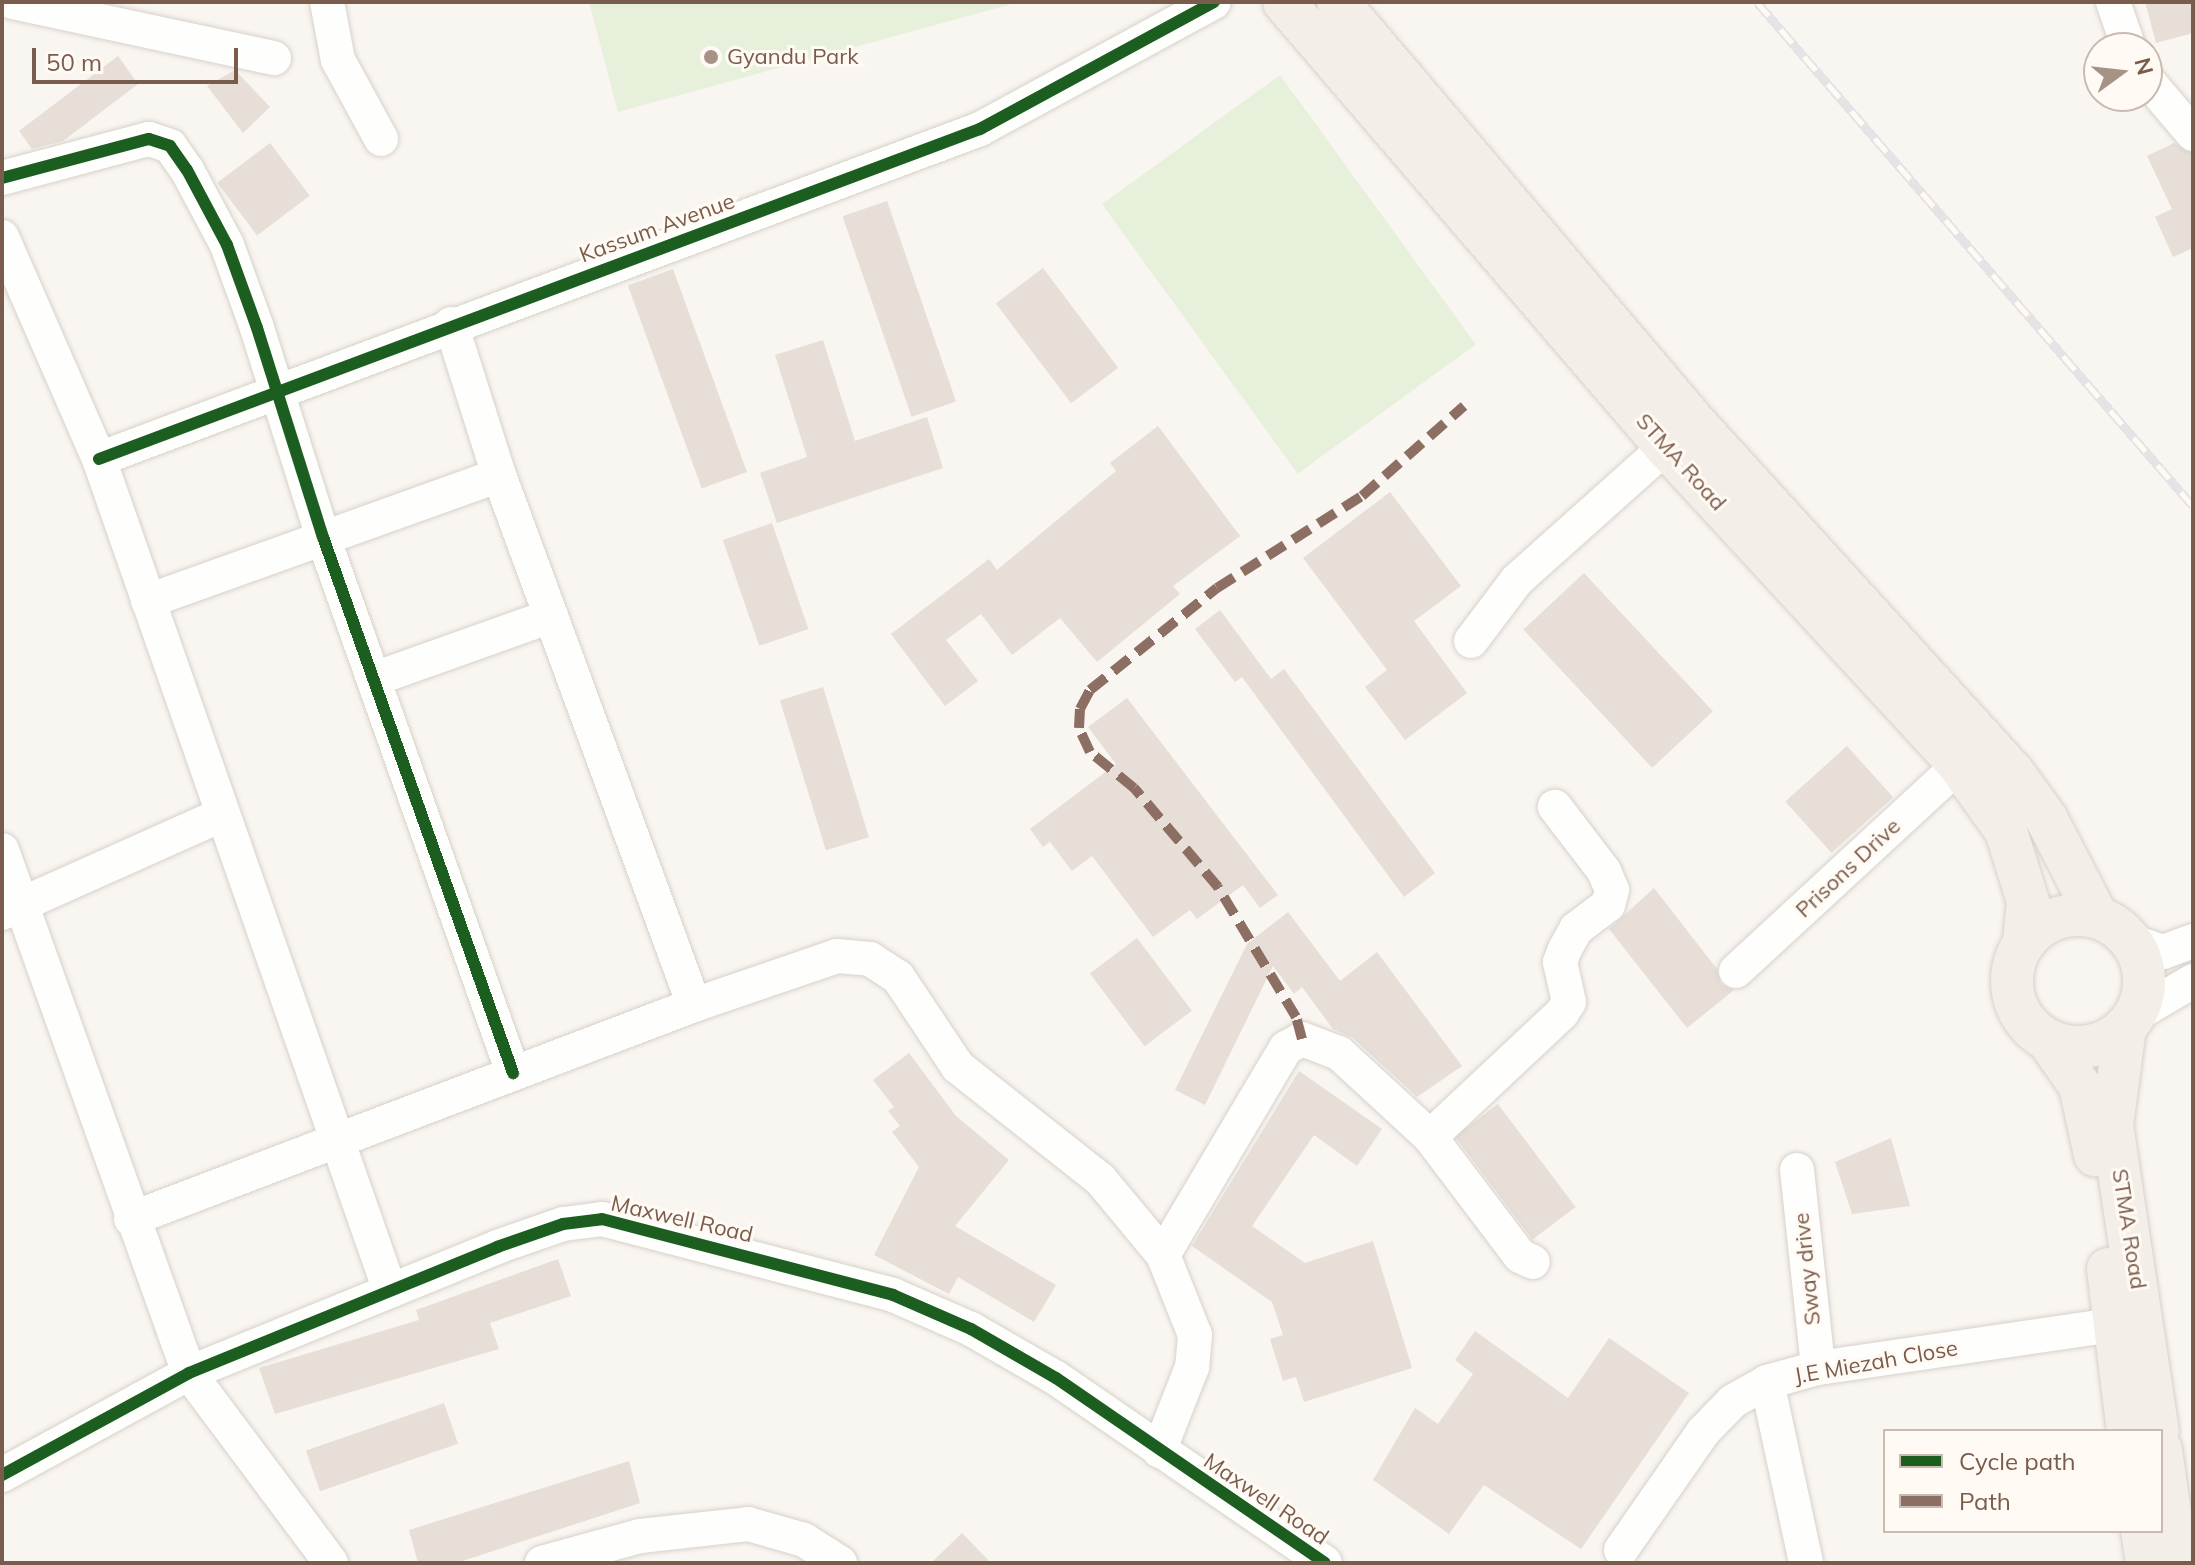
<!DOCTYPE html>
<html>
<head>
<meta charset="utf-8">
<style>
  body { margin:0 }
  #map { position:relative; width:2195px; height:1565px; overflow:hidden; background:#f9f5f0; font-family:Mulish,sans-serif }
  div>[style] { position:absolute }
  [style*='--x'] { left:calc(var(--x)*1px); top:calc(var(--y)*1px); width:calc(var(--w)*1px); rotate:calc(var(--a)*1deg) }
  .green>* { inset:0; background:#e7f0db; transform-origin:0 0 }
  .building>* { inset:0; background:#e6ded7; transform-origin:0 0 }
  .roads { filter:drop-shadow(0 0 2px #d7d1cb) drop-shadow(0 0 2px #d7d1cb) }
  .minor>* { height:34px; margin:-17px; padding:0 17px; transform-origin:17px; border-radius:17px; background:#fefefd }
  .major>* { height:42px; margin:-21px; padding:0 21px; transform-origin:21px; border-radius:21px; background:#f3eee8 }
  .major>.ring { margin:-21px; padding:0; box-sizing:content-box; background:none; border:42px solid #f3eee8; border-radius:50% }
  .rail>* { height:9px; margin-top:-4.5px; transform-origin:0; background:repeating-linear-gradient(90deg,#fffaf3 0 18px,#e6e3e7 0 36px); box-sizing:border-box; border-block:2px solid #e6e3e7 }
  .quiet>* { height:10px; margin-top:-5px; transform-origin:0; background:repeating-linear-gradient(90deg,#8d6e63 0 20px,transparent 0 30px) }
  .cycleway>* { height:12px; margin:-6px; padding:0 6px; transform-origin:6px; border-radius:6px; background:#1b5e20 }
  .dots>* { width:22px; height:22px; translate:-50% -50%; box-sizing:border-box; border:4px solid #fffaf3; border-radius:50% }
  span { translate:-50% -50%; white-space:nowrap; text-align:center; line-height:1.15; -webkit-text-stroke:6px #fffaf3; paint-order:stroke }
  .poi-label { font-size:22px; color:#7a5c4d }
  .left { translate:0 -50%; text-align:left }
  .street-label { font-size:22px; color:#7a5c4d }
  .frame { position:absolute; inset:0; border:4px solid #7a5c4d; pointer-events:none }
  .legend { position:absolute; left:1883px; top:1429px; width:280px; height:104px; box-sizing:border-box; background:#fffaf3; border:2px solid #cabbb1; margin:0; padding:10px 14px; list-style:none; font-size:24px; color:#7a5c4d }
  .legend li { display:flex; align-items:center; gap:16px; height:40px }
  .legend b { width:40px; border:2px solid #cabbb1 }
  .north { position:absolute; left:2083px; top:32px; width:80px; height:80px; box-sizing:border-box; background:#fffaf3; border:2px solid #cabbb1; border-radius:50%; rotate:75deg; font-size:22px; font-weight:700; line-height:32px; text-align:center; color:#7a5c4d }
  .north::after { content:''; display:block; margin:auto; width:28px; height:36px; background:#a69286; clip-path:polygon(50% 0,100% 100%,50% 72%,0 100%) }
  .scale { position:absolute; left:32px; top:48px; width:206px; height:36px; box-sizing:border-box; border:4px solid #7a5c4d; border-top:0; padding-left:10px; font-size:24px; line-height:28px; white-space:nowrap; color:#7a5c4d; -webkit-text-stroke:6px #fffaf3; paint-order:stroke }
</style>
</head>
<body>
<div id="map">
  <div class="green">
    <i style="clip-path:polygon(589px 2px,1019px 2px,618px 112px)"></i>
    <i style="left:1280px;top:75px;width:333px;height:220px;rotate:54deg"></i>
  </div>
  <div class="building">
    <i style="clip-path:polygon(2145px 2px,2193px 2px,2193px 33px,2156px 43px)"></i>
    <i style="clip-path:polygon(118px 56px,138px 84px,63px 141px,32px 149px,19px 131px)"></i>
    <i style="clip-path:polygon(235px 70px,270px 107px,243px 133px,207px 86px)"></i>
    <i style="left:270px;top:143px;width:66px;height:66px;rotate:53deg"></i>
    <i style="clip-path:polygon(2174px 143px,2193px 153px,2193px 254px,2191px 249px,2173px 257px,2155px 217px,2172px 209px,2147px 156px)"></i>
    <i style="left:887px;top:201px;width:212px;height:47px;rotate:71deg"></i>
    <i style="left:1043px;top:268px;width:125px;height:59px;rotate:53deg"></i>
    <i style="left:673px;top:269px;width:216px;height:48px;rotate:70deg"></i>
    <i style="clip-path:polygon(823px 340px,855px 441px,927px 417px,943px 468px,777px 523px,760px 473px,807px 457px,775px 355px)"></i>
    <i style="clip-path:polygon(1158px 426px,1240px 536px,1173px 586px,1180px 594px,1097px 662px,1060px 618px,1012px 655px,981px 614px,946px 640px,978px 681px,945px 706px,891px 634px,989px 559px,997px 570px,1116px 471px,1110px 463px)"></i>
    <i style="clip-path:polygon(1390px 492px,1461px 586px,1414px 621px,1467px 693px,1405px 740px,1365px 687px,1387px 670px,1303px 558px)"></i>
    <i style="left:772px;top:523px;width:112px;height:52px;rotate:71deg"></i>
    <i style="left:1584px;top:573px;width:189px;height:83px;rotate:47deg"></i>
    <i style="clip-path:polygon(1220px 610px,1271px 679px,1284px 669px,1435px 873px,1404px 897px,1242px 677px,1235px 682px,1195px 629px)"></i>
    <i style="left:823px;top:687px;width:157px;height:45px;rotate:73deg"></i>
    <i style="clip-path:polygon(1127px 698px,1278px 895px,1260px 908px,1243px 885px,1197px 919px,1190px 910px,1153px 937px,1092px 856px,1072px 871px,1050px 842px,1043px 847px,1030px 829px,1116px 764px,1088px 727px)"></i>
    <i style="left:1847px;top:746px;width:69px;height:83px;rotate:48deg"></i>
    <i style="clip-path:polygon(1654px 888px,1717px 969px,1721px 984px,1734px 990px,1687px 1028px,1609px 929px)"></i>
    <i style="clip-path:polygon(1288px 912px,1340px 981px,1377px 952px,1462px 1066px,1417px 1097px,1353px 1038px,1333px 1029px,1302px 987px,1294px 994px,1273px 966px,1205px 1105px,1175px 1090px,1247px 944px)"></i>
    <i style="left:1137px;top:938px;width:91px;height:59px;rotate:53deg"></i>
    <i style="clip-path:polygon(909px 1053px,956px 1116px,1009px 1160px,955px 1226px,1056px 1285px,1034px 1322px,958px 1277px,949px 1294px,874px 1255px,919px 1167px,892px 1132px,900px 1126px,888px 1111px,894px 1107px,873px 1080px)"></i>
    <i style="clip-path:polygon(1299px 1071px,1382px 1129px,1357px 1166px,1314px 1135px,1252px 1226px,1305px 1263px,1373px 1241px,1412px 1368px,1304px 1402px,1296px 1377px,1283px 1381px,1270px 1339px,1283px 1335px,1272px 1302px,1192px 1246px)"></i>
    <i style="left:1498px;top:1104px;width:129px;height:54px;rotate:53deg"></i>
    <i style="clip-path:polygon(1891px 1138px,1910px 1206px,1852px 1214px,1835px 1162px)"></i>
    <i style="clip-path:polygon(558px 1259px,571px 1296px,490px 1323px,499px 1349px,275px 1414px,259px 1368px,419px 1320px,416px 1310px)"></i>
    <i style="clip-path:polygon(1475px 1331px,1568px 1398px,1609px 1338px,1689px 1393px,1581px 1549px,1484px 1485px,1449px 1534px,1373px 1480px,1415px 1408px,1438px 1424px,1473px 1374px,1455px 1360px)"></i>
    <i style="left:444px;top:1403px;width:43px;height:146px;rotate:71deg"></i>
    <i style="clip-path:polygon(629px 1461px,640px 1503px,456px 1563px,418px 1563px,409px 1530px)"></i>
    <i style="clip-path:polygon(962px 1533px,991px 1563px,931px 1563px)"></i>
  </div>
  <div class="roads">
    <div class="minor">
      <i style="--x:12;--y:2;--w:268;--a:12.1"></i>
      <i style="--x:327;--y:2;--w:59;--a:79.3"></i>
      <i style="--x:338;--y:60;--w:90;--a:61.4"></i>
      <i style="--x:2113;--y:2;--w:49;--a:70.8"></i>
      <i style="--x:2147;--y:80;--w:71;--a:49.6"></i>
      <i style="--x:2;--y:178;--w:152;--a:-14.9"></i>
      <i style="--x:149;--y:139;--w:22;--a:18"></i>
      <i style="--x:170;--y:146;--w:29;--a:55"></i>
      <i style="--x:187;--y:170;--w:85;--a:61.9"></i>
      <i style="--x:227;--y:245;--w:88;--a:70.1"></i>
      <i style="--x:257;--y:328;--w:219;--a:72.5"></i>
      <i style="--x:323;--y:537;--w:569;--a:70.48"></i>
      <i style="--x:2;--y:237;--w:242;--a:66.4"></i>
      <i style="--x:99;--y:459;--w:878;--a:70.72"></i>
      <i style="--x:451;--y:324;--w:158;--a:72.4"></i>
      <i style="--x:499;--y:475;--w:565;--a:69.8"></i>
      <i style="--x:99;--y:459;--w:941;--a:-20.53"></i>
      <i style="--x:980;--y:129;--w:266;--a:-28.5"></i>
      <i style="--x:148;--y:601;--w:373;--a:-19.7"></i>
      <i style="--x:1471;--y:641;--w:76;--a:-53"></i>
      <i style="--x:1517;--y:580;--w:200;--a:-41.8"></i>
      <i style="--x:374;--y:679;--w:188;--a:-19.6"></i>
      <i style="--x:2;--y:850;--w:555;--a:70.33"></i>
      <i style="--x:189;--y:1373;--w:237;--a:53.2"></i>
      <i style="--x:2;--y:913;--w:242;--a:-24.1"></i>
      <i style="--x:2131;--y:941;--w:34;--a:19"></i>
      <i style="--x:2163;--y:952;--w:32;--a:-20"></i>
      <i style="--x:1736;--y:971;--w:304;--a:-42.7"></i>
      <i style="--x:2135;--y:1015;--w:67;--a:-30.4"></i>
      <i style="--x:1430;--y:1137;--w:181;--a:-43.2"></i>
      <i style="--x:1562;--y:1013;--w:13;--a:-58"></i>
      <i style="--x:1569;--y:1002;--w:41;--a:-102.7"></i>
      <i style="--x:1560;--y:962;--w:14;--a:-69"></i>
      <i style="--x:1565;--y:949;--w:23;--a:-61"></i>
      <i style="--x:1576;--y:929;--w:40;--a:-37"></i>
      <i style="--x:1608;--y:905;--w:16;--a:-75"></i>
      <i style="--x:1612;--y:890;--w:21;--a:-113"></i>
      <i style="--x:1604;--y:871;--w:81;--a:-127.4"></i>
      <i style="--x:1797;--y:1170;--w:199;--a:83.9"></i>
      <i style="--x:131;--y:1219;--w:602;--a:-20.81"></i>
      <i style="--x:694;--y:1005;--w:151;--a:-18.9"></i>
      <i style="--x:837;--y:956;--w:33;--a:5"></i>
      <i style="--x:870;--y:959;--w:33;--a:33"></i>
      <i style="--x:898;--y:977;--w:108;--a:56.3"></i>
      <i style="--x:958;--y:1067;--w:181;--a:38.3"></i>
      <i style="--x:1100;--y:1179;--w:99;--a:50.3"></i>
      <i style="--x:1163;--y:1255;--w:86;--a:68.2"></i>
      <i style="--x:1195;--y:1335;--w:32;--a:95"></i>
      <i style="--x:1192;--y:1367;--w:90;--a:111.4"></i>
      <i style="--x:1163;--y:1255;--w:241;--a:-59.3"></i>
      <i style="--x:1286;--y:1048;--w:18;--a:-29"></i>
      <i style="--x:1302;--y:1039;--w:40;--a:21"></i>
      <i style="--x:1339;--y:1053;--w:124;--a:42.7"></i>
      <i style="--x:1430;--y:1137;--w:149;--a:52.9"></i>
      <i style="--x:1520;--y:1256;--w:14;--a:25"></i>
      <i style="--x:1767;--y:1382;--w:185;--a:77.8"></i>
      <i style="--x:2;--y:1475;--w:213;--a:-28.6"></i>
      <i style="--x:189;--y:1373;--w:333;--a:-22.2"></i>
      <i style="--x:497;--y:1247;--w:70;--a:-19.2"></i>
      <i style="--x:563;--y:1224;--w:39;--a:-7"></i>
      <i style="--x:602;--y:1219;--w:301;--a:14.6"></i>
      <i style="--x:893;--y:1295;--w:85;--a:23.6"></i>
      <i style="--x:971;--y:1329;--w:98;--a:30"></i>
      <i style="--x:1056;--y:1378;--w:326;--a:34.5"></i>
      <i style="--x:1621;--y:1550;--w:144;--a:-55.2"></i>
      <i style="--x:1703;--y:1432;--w:43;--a:-45.9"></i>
      <i style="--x:1733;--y:1401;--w:39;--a:-29"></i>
      <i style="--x:1767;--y:1382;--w:53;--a:-15.4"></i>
      <i style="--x:1818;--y:1368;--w:299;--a:-8.3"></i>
      <i style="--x:542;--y:1563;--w:102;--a:-15.4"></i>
      <i style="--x:640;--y:1536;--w:109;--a:-6.3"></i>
      <i style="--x:748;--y:1524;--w:58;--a:15.9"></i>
      <i style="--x:804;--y:1540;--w:43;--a:32.6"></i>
    </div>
    <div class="major">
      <i style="--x:1284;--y:2;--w:586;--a:49.36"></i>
      <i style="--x:1666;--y:447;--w:432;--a:47.3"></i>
      <i style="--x:1959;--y:765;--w:81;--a:54.5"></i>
      <i style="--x:2006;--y:831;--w:73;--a:72.6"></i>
      <i style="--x:2028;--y:901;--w:41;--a:95.6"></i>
      <i style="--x:1338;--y:2;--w:551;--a:49.71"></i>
      <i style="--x:1694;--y:422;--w:472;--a:47.7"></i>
      <i style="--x:2012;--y:771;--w:58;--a:54.1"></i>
      <i style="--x:2046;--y:818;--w:111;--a:62.7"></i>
      <i class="ring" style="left:2012px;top:915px;width:90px;height:90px"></i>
      <i style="--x:2125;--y:1028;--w:98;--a:97.6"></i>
      <i style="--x:2112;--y:1125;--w:309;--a:81.5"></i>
      <i style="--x:2048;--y:1040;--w:56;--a:55.2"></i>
      <i style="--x:2080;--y:1086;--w:71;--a:77.7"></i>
      <i style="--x:2108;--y:1269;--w:163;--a:83"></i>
      <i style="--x:2161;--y:1450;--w:114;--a:81.9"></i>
      <i style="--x:2142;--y:1531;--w:32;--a:81"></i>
    </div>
  </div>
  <div class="rail">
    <i style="--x:1757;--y:2;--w:666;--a:49.14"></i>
  </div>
  <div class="quiet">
    <i style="--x:1302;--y:1039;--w:23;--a:-105"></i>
    <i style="--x:1296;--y:1017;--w:152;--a:-121"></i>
    <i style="--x:1218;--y:887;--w:130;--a:-130.3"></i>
    <i style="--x:1134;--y:788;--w:57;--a:-140.7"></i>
    <i style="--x:1090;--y:752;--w:26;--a:-115"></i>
    <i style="--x:1079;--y:728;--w:19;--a:-87"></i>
    <i style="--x:1080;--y:709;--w:21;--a:-62"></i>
    <i style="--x:1090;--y:690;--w:163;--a:-38.8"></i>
    <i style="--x:1217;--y:588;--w:172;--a:-32.4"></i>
    <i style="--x:1362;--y:496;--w:136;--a:-41.4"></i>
  </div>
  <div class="cycleway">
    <i style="--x:2;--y:178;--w:152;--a:-14.9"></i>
    <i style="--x:149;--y:139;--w:22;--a:18"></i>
    <i style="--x:170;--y:146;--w:29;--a:55"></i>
    <i style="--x:187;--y:170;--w:85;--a:61.9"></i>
    <i style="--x:227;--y:245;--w:88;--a:70.1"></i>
    <i style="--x:257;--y:328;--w:219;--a:72.5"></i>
    <i style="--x:323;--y:537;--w:569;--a:70.48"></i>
    <i style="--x:99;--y:459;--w:941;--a:-20.53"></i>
    <i style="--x:980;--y:129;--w:266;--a:-28.5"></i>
    <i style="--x:2;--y:1475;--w:213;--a:-28.6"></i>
    <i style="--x:189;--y:1373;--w:333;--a:-22.2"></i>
    <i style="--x:497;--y:1247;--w:70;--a:-19.2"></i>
    <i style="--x:563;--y:1224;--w:39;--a:-7"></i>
    <i style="--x:602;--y:1219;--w:301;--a:14.6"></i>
    <i style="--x:893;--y:1295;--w:85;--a:23.6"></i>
    <i style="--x:971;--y:1329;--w:98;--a:30"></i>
    <i style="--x:1056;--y:1378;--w:326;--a:34.5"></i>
  </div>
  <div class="dots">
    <i style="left:711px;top:57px;background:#a69286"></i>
  </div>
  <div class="poi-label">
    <span class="left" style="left:727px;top:57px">Gyandu Park</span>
  </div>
  <div class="street-label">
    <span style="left:657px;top:228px;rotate:-20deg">Kassum Avenue</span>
    <span style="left:1681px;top:462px;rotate:48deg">STMA Road</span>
    <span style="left:1848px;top:868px;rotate:-43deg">Prisons Drive</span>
    <span style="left:682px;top:1219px;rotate:13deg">Maxwell Road</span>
    <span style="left:2129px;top:1229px;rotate:81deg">STMA Road</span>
    <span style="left:1807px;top:1269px;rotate:-96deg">Sway drive</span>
    <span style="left:1876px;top:1362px;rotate:-10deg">J.E Miezah Close</span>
    <span style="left:1266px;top:1499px;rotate:34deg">Maxwell Road</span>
  </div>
  <div class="frame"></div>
  <ul class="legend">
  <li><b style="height:10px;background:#1b5e20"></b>Cycle path</li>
  <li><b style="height:10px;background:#8d6e63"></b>Path</li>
  </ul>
  <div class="north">N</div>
  <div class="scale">50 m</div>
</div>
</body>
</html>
